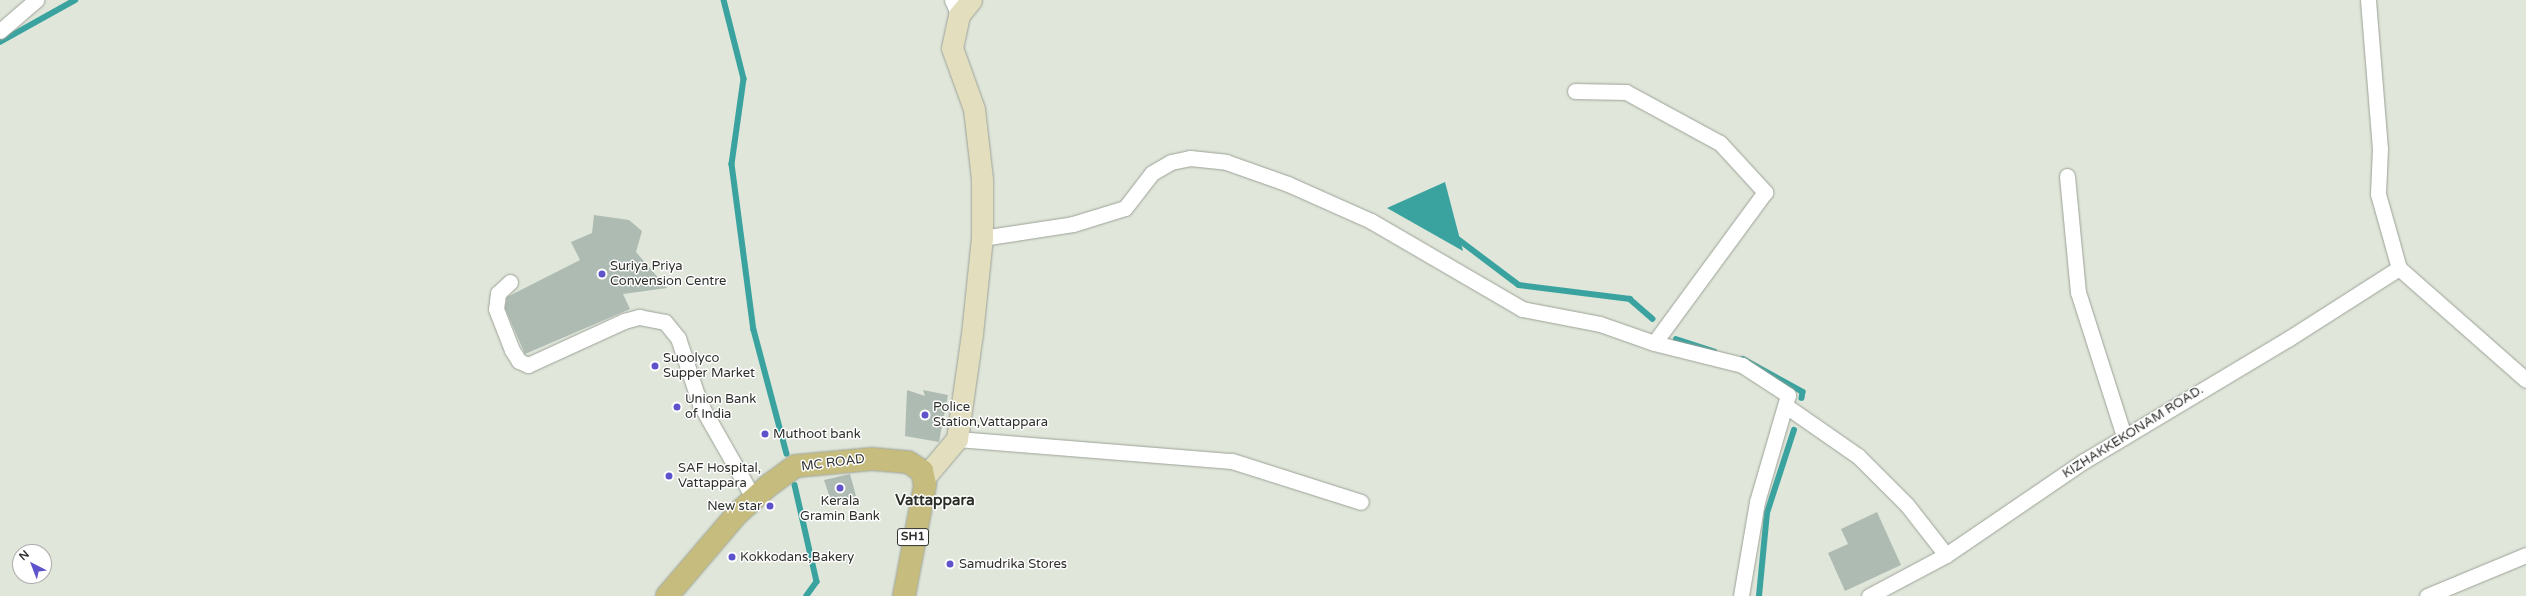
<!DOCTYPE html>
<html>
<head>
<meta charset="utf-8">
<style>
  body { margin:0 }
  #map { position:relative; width:2526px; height:596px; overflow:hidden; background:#e0e6da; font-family:"Varela Round",sans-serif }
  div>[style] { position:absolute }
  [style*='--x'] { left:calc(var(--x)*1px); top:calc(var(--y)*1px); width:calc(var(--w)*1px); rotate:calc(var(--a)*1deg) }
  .water>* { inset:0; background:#3aa39f }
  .stream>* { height:5.5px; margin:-2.75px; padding:0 2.75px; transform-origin:2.75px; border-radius:2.75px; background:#3aa39f }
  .building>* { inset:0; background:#aebbb3 }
  .roads { filter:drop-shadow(0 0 1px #9ca297) drop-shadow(0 0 1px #9ca297) }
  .minor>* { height:15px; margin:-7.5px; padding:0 7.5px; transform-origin:7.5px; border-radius:7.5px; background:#fff }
  .secondary>* { height:21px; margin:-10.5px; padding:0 10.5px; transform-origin:10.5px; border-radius:10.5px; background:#e2debe }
  .primary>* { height:22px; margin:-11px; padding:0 11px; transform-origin:11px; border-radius:11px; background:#c6bc7d }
  .dots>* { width:11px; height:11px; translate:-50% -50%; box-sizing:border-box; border:2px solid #fff; border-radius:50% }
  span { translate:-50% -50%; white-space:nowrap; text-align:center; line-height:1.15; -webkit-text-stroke:3px #fff; paint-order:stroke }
  .shield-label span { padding:1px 3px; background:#fff; border:1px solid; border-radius:3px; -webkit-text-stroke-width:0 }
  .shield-label { font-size:12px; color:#2e302c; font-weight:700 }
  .poi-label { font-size:13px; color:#2e302c }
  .left { translate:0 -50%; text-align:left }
  .right { translate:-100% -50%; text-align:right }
  .street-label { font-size:13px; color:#2e302c }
  .quarter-label { font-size:15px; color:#292e25; font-weight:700 }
  .north { position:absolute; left:12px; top:544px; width:40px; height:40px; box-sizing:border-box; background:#fff; border:1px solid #abacab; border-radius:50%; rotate:318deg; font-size:11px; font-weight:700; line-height:16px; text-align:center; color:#2e302c }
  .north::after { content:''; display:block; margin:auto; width:14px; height:18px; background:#5e53cb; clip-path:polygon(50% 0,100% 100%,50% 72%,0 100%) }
</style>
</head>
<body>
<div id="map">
  <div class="water">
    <i style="clip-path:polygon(1445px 182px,1463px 251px,1387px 208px)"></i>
  </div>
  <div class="stream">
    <i style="--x:724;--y:0;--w:81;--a:75.8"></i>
    <i style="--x:744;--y:79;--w:86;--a:98"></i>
    <i style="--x:732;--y:164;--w:167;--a:82.5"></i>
    <i style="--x:754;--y:330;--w:128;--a:75.1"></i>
    <i style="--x:0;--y:42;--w:86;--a:-29.2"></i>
    <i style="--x:1454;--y:236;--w:81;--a:37"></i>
    <i style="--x:1519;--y:285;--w:112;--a:7.2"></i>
    <i style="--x:1630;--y:299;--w:30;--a:41"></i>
    <i style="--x:1676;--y:339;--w:40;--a:18"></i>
    <i style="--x:1743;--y:359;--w:68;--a:28.8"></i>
    <i style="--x:1803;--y:392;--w:6;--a:99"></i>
    <i style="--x:795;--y:485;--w:99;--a:77.2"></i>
    <i style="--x:817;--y:582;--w:17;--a:126"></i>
    <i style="--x:1759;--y:596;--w:83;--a:-84.5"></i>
    <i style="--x:1767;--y:513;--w:87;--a:-72"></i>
  </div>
  <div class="building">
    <i style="clip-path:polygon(594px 215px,629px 220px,642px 231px,636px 252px,667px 288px,623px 294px,630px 309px,525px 354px,505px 308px,507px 297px,580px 260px,571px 242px,592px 233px)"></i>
    <i style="clip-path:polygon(907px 390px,925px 396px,923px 390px,948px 395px,939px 442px,905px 436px)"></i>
    <i style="clip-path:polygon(850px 474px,856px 496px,832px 504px,824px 480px)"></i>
    <i style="clip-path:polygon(1877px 512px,1901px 565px,1845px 591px,1828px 553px,1848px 544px,1841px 529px)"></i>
  </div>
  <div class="roads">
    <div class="minor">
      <i style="--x:952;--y:0;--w:17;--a:65"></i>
      <i style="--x:2368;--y:0;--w:148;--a:85.4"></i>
      <i style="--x:2380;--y:148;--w:46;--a:92.5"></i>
      <i style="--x:2378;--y:194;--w:77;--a:74.2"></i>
      <i style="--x:2399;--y:268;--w:169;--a:41.4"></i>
      <i style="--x:0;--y:31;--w:48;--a:-40.7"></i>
      <i style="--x:1575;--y:91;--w:51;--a:1.1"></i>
      <i style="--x:1626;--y:92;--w:107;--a:28.5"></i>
      <i style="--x:1720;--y:143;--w:67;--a:47.4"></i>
      <i style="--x:1765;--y:192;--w:187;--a:126.3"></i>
      <i style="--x:2067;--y:176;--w:117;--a:84.6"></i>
      <i style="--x:2078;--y:292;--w:151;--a:72.3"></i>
      <i style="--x:982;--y:238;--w:92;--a:-8.7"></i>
      <i style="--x:1073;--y:224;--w:54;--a:-17.1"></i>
      <i style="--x:1125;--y:208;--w:44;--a:-52.4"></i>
      <i style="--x:1152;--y:173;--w:22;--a:-30"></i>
      <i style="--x:1171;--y:162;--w:19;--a:-12"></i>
      <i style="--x:1190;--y:158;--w:36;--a:6"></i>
      <i style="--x:1226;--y:162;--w:66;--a:19.5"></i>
      <i style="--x:1288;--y:184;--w:91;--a:24"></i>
      <i style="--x:1371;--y:221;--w:175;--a:30.2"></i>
      <i style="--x:1522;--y:309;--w:79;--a:10.9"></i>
      <i style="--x:1600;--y:324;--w:57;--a:19.4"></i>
      <i style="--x:1654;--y:343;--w:91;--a:14"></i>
      <i style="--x:1742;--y:365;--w:55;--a:33.1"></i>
      <i style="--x:1788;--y:395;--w:111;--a:106.2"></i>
      <i style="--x:1757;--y:502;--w:95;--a:99.7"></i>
      <i style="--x:510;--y:282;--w:16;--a:137"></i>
      <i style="--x:498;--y:293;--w:16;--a:97"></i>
      <i style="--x:496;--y:309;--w:44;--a:68.7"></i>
      <i style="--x:512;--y:350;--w:13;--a:58"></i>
      <i style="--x:519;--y:361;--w:10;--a:24"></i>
      <i style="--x:528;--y:365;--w:106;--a:-24.6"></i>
      <i style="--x:624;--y:321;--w:16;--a:-15"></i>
      <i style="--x:639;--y:317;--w:26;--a:11"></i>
      <i style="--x:665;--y:322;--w:21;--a:51"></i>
      <i style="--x:678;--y:338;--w:70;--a:71.6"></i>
      <i style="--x:700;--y:404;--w:109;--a:60.4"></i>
      <i style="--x:1786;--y:406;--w:88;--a:34.8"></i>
      <i style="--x:1858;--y:456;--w:69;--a:45"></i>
      <i style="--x:1907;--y:505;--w:63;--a:52"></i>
      <i style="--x:957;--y:439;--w:276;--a:4.6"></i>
      <i style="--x:1232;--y:461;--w:135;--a:17.6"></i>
      <i style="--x:1869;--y:596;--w:87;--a:-28"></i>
      <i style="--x:1946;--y:555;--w:167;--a:-34.3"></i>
      <i style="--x:2084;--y:461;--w:238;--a:-30.9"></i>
      <i style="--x:2288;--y:339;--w:132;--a:-32.6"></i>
      <i style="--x:2427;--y:596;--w:107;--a:-22.5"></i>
    </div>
    <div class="secondary">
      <i style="--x:924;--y:478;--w:51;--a:-49.8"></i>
      <i style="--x:957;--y:439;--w:106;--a:-81.9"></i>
      <i style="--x:972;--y:334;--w:97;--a:-84.1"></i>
      <i style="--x:982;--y:238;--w:59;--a:-90"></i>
      <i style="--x:982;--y:179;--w:70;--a:-96.5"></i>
      <i style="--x:974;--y:109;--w:65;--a:-109.8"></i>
      <i style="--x:952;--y:48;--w:34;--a:-78"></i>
      <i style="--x:959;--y:15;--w:19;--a:-51"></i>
    </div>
    <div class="primary">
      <i style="--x:667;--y:596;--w:108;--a:-49.5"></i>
      <i style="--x:737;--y:514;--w:42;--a:-42.1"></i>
      <i style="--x:768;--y:486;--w:34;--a:-36"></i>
      <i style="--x:796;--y:466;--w:76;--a:-5.3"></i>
      <i style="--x:872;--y:459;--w:36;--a:5"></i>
      <i style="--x:908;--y:462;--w:17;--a:33"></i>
      <i style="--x:922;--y:471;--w:14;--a:78"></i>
      <i style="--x:925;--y:485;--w:113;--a:100.7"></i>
    </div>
  </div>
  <div class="dots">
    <i style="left:602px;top:274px;background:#5e53cb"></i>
    <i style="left:655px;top:366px;background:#5e53cb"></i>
    <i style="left:677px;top:407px;background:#5e53cb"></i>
    <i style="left:925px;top:415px;background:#5e53cb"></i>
    <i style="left:765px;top:434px;background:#5e53cb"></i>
    <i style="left:669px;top:476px;background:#5e53cb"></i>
    <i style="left:840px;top:488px;background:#5e53cb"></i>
    <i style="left:770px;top:506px;background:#5e53cb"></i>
    <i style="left:732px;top:557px;background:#5e53cb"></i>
    <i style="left:950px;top:564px;background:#5e53cb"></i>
  </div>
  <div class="shield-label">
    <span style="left:913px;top:537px">SH1</span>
  </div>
  <div class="poi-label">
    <span class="left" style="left:610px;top:274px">Suriya Priya<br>Convension Centre</span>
    <span class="left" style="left:663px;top:366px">Suoolyco<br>Supper Market</span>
    <span class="left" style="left:685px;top:407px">Union Bank<br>of India</span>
    <span class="left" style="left:933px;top:415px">Police<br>Station,Vattappara</span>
    <span class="left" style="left:773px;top:434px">Muthoot bank</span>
    <span class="left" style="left:678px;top:476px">SAF Hospital,<br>Vattappara</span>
    <span style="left:840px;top:509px">Kerala<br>Gramin Bank</span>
    <span class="right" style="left:762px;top:506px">New star</span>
    <span class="left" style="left:740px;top:557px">Kokkodans,Bakery</span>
    <span class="left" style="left:959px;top:564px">Samudrika Stores</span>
  </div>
  <div class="street-label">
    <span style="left:2133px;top:432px;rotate:-32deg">KIZHAKKEKONAM ROAD.</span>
    <span style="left:833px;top:463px;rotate:-7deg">MC ROAD</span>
  </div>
  <div class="quarter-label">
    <span style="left:935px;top:501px">Vattappara</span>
  </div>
  <div class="north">N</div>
</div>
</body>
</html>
